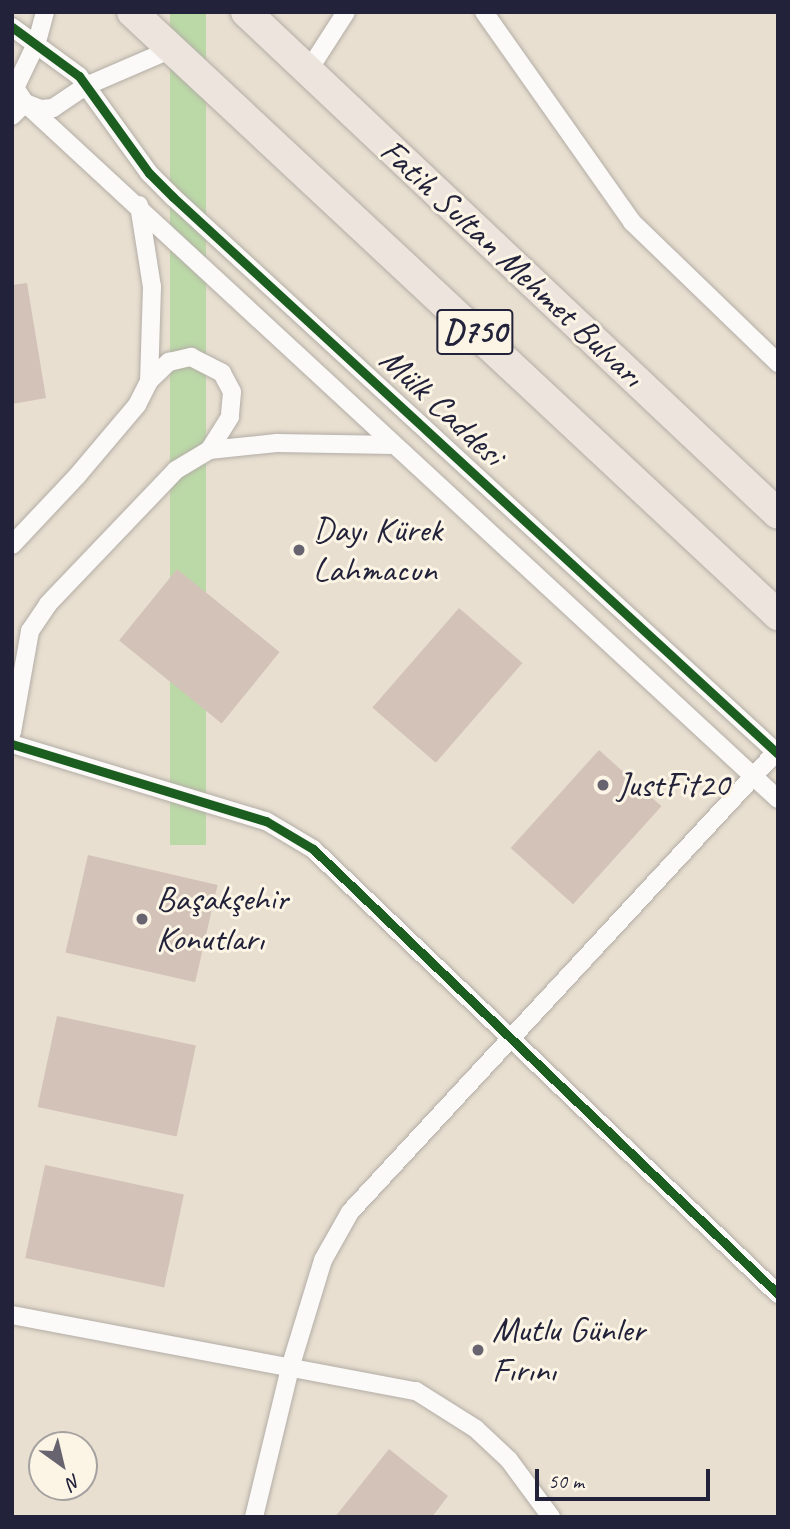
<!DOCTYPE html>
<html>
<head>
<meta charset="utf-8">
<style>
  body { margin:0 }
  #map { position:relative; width:790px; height:1529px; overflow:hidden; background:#e8dfd0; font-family:Caveat,sans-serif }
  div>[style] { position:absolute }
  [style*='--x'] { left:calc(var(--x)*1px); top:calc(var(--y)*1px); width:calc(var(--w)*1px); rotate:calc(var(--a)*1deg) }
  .green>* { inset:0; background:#bbd8a7; transform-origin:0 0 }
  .building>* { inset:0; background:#d3c2b8; transform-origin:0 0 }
  .roads { filter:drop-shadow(0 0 2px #b3ada6) drop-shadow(0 0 2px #b3ada6) }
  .minor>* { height:18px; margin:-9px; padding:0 9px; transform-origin:9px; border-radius:9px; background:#fcfaf8 }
  .trunk>* { height:30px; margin:-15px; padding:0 15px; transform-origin:15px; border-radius:15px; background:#ede5dd }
  .cycleway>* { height:9px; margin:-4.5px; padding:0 4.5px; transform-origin:4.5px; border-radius:4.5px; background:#1b5e20 }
  .dots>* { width:19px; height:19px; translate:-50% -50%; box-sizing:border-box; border:4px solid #fcf5e5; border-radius:50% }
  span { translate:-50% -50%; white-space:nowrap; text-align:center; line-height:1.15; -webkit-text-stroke:6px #fcf5e5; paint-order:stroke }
  .shield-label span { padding:2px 5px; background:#fcf5e5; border:2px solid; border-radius:5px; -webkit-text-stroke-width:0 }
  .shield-label { font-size:33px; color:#22223b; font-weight:700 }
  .street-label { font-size:35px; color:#22223b }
  .poi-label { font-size:35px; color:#22223b }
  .left { translate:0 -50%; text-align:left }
  .frame { position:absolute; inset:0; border:14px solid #22223b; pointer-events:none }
  .north { position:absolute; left:28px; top:1431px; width:70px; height:70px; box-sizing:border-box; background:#fcf5e5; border:2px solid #a5a1a1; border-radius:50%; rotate:146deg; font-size:19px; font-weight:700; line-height:28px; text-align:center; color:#22223b }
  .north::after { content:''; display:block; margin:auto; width:24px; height:32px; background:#67646f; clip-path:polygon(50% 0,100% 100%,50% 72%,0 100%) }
  .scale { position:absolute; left:535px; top:1469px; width:175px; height:32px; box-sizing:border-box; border:4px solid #22223b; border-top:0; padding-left:9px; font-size:21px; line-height:24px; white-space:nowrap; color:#22223b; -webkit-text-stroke:5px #fcf5e5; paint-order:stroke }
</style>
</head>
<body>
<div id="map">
  <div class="green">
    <i style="left:170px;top:12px;width:36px;height:833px"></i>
  </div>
  <div class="building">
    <i style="clip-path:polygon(27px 283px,46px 398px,12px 404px,12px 285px)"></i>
    <i style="left:177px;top:569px;width:132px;height:92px;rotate:39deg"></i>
    <i style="left:459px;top:608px;width:84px;height:132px;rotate:41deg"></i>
    <i style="left:599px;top:750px;width:84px;height:132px;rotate:42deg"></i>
    <i style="left:88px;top:855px;width:133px;height:100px;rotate:13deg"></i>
    <i style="left:57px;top:1016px;width:142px;height:93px;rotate:12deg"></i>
    <i style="left:45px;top:1165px;width:142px;height:95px;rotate:12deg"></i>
    <i style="clip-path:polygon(389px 1449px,448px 1496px,432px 1517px,335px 1517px)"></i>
  </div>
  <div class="roads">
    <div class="minor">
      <i style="--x:45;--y:12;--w:31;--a:105"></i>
      <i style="--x:37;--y:42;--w:51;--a:115.6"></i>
      <i style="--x:15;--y:88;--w:18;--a:56"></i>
      <i style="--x:25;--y:103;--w:17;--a:21"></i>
      <i style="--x:41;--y:109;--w:12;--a:-5"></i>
      <i style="--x:53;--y:108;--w:40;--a:-34"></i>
      <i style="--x:86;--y:86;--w:94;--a:-23.3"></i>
      <i style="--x:484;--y:12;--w:257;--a:54.8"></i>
      <i style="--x:632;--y:222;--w:203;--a:44"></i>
      <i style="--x:12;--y:27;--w:83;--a:36.2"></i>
      <i style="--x:79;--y:76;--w:120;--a:54.2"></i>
      <i style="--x:149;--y:173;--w:34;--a:45"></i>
      <i style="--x:173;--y:197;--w:822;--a:42.63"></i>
      <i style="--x:308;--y:71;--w:70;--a:-57.2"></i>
      <i style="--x:12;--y:91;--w:1043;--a:42.75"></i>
      <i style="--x:12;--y:116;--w:18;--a:-45"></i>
      <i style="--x:139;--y:205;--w:83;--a:81"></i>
      <i style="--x:152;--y:287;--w:94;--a:91.8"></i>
      <i style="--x:12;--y:545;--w:95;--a:-46.7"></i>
      <i style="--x:77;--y:476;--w:93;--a:-49.8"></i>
      <i style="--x:137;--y:405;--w:27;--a:-63"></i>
      <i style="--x:149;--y:381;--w:28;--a:-44"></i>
      <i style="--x:169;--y:362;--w:23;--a:-13"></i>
      <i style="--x:191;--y:357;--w:35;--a:27"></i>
      <i style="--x:222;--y:373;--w:21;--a:62"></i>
      <i style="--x:232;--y:392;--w:25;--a:95"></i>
      <i style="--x:230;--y:417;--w:39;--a:122"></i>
      <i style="--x:12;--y:732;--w:103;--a:-79.9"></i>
      <i style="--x:30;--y:631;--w:32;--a:-56"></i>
      <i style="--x:48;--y:604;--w:185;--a:-46.3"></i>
      <i style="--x:176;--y:470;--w:39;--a:-31"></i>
      <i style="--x:209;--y:450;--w:68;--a:-5.9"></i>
      <i style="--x:277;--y:443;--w:117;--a:1"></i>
      <i style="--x:12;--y:744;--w:265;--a:16.9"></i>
      <i style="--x:266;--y:821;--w:55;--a:30.8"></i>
      <i style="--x:313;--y:849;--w:644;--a:43.74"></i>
      <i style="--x:12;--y:1315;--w:411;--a:10.7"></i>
      <i style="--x:416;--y:1391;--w:71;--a:32.3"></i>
      <i style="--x:476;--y:1429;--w:45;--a:43.2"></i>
      <i style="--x:509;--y:1460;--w:71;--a:53.6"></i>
      <i style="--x:254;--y:1517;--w:153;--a:-76.4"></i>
      <i style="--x:290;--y:1368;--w:113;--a:-73"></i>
      <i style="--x:323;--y:1260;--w:55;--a:-60.6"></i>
      <i style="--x:350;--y:1212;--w:627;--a:-47.2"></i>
    </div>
    <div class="trunk">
      <i style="--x:132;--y:12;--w:884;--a:43.03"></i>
      <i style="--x:246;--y:12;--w:731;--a:43.34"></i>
    </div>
  </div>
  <div class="cycleway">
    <i style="--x:12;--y:27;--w:83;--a:36.2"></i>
    <i style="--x:79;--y:76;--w:120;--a:54.2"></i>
    <i style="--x:149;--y:173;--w:34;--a:45"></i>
    <i style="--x:173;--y:197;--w:822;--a:42.63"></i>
    <i style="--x:12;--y:744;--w:265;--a:16.9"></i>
    <i style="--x:266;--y:821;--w:55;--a:30.8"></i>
    <i style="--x:313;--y:849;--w:644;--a:43.74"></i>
  </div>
  <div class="dots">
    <i style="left:299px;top:550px;background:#67646f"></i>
    <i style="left:603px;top:785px;background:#67646f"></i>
    <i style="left:142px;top:919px;background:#67646f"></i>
    <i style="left:478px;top:1350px;background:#67646f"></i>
  </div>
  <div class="shield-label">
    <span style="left:475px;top:332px">D750</span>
  </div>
  <div class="street-label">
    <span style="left:512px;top:263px;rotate:43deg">Fatih Sultan Mehmet Bulvarı</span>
    <span style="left:442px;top:407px;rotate:43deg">Mülk Caddesi</span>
  </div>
  <div class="poi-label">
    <span class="left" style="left:313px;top:550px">Dayı Kürek<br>Lahmacun</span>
    <span class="left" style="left:617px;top:785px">JustFit20</span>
    <span class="left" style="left:156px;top:919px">Başakşehir<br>Konutları</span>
    <span class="left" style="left:492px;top:1350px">Mutlu Günler<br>Fırını</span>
  </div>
  <div class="frame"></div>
  <div class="north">N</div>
  <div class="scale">50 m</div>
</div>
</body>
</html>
